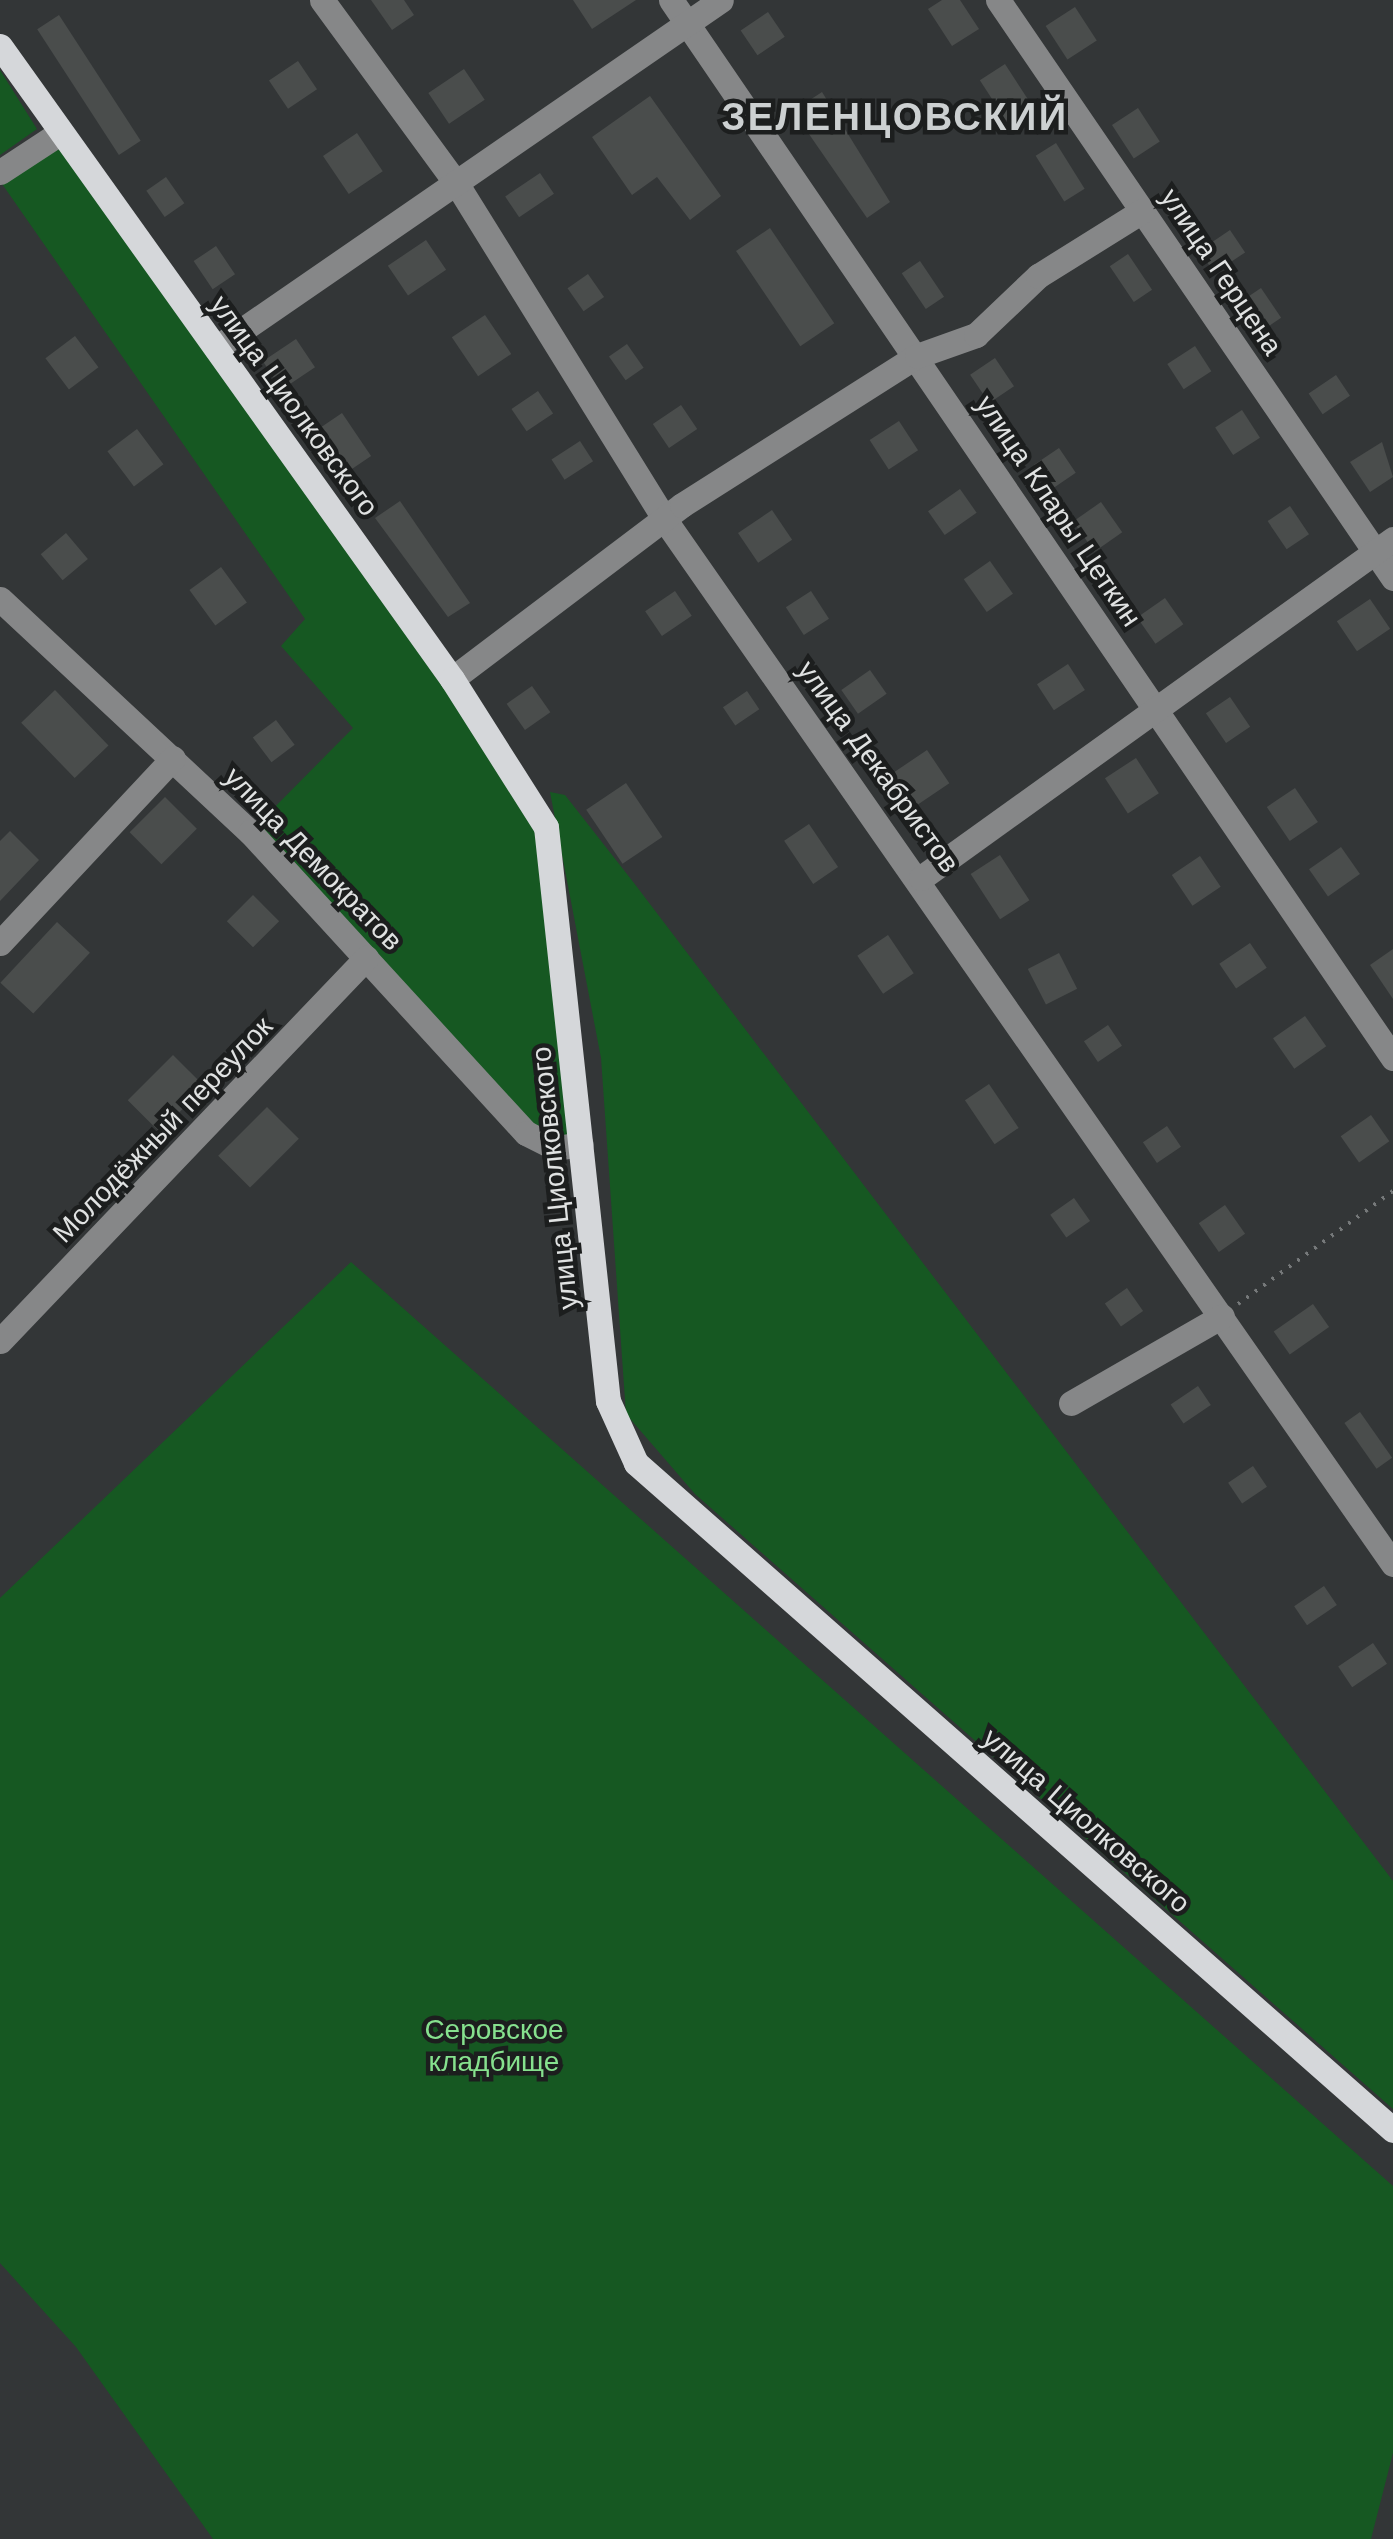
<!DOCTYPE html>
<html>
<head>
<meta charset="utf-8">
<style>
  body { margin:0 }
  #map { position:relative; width:1393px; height:2539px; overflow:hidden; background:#333637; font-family:"Work Sans",sans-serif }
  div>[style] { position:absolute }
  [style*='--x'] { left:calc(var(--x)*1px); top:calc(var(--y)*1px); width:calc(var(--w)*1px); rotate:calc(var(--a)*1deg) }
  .green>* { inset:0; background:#165822 }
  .building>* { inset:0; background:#4a4d4c; transform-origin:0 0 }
  .path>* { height:4px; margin-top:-2px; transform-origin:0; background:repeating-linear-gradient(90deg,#76797a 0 2.5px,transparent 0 10.5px) }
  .minor>* { height:25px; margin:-12.5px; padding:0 12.5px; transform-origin:12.5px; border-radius:12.5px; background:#868788 }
  .major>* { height:25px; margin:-12.5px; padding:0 12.5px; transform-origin:12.5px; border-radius:12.5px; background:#d5d7da }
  span { translate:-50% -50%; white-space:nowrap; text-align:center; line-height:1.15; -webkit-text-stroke:9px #1c1e1e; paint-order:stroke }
  .street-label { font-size:28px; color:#e0e2e2 }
  .park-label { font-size:28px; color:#86e18e }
  .district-label { font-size:38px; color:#ccd0d1; font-weight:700; letter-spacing:2.5px }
</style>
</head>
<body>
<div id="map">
  <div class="green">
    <i style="clip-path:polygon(0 70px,37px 129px,0 155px)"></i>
    <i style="clip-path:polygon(58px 134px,546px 827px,581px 1144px,556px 1148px,250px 832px,353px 728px,281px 646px,305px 619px,0 181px)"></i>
    <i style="clip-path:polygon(550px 792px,565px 795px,634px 883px,1393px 1881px,1393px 2109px,695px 1494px,626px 1414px,601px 1058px)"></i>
    <i style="clip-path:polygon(351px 1262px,1393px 2186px,1393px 2453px,1371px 2539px,213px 2539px,76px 2347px,0 2263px,0 1598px)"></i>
  </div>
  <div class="building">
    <i style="clip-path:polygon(371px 0,404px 0,414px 15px,392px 30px)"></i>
    <i style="clip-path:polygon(573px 0,636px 0,592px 29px)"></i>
    <i style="clip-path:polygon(942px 0,960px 0,979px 29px,952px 46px,928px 9px)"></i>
    <i style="left:1075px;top:7px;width:40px;height:35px;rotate:57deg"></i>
    <i style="left:768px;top:12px;width:30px;height:33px;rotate:56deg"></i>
    <i style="left:59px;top:15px;width:150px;height:26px;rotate:57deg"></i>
    <i style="left:298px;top:61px;width:34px;height:35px;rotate:56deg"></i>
    <i style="left:1005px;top:64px;width:48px;height:30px;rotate:57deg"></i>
    <i style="left:464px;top:69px;width:37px;height:43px;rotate:56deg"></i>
    <i style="clip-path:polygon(822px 92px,890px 202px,867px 218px,793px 111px)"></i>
    <i style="clip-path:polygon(650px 96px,721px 196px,690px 220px,657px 177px,632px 195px,592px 137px)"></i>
    <i style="left:1138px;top:108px;width:40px;height:31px;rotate:57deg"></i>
    <i style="left:357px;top:133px;width:46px;height:41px;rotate:56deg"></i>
    <i style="left:1056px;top:143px;width:54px;height:24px;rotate:58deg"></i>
    <i style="left:540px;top:173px;width:25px;height:42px;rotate:56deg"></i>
    <i style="left:166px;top:177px;width:32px;height:24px;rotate:55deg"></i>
    <i style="left:770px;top:228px;width:115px;height:41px;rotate:56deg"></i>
    <i style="left:1230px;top:230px;width:27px;height:37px;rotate:56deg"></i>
    <i style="left:426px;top:240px;width:36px;height:46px;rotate:56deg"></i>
    <i style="left:216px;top:246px;width:34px;height:27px;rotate:56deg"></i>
    <i style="left:1128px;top:254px;width:43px;height:22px;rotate:56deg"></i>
    <i style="left:920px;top:261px;width:43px;height:22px;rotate:56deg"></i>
    <i style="left:588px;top:274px;width:28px;height:25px;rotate:55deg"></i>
    <i style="left:1261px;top:288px;width:36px;height:26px;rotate:56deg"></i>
    <i style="left:485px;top:315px;width:47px;height:40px;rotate:56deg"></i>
    <i style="left:75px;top:336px;width:39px;height:37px;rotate:53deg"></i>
    <i style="left:296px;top:339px;width:34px;height:40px;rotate:56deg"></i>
    <i style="left:627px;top:344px;width:29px;height:22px;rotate:55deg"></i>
    <i style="left:1195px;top:346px;width:30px;height:33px;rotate:57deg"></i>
    <i style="left:995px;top:358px;width:34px;height:30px;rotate:56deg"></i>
    <i style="left:1336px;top:375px;width:25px;height:33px;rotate:56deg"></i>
    <i style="left:538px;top:391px;width:27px;height:32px;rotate:56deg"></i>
    <i style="left:681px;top:405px;width:29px;height:34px;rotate:56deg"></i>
    <i style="left:1242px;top:410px;width:33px;height:32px;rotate:57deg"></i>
    <i style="left:342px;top:413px;width:52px;height:32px;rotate:56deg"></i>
    <i style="left:899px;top:421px;width:35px;height:35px;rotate:57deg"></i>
    <i style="left:137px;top:429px;width:44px;height:37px;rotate:53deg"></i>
    <i style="left:580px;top:441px;width:24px;height:34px;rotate:57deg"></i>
    <i style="clip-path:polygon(1382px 442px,1393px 477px,1370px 492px,1350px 462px)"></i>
    <i style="left:1059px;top:448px;width:30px;height:30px;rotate:56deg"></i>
    <i style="left:960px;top:489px;width:29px;height:39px;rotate:55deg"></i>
    <i style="clip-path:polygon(400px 501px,470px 603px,448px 617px,375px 518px)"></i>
    <i style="left:1101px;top:502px;width:37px;height:34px;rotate:55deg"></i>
    <i style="left:1290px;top:506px;width:34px;height:27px;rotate:56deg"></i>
    <i style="left:772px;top:510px;width:36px;height:41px;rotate:56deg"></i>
    <i style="left:66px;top:533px;width:34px;height:33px;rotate:50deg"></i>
    <i style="left:990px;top:561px;width:40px;height:32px;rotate:55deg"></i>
    <i style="left:221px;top:567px;width:44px;height:39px;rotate:54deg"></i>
    <i style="left:675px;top:591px;width:30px;height:36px;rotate:56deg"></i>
    <i style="left:811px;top:591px;width:33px;height:30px;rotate:57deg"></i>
    <i style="left:1165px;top:598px;width:32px;height:34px;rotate:55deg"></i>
    <i style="left:1370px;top:599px;width:36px;height:40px;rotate:56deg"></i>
    <i style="left:1068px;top:664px;width:31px;height:37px;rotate:57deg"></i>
    <i style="left:870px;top:670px;width:29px;height:35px;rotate:55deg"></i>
    <i style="left:532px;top:686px;width:32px;height:31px;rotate:55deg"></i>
    <i style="left:55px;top:690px;width:77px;height:47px;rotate:46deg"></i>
    <i style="left:747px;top:691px;width:22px;height:29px;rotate:56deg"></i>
    <i style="left:1230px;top:697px;width:36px;height:29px;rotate:56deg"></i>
    <i style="left:276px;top:720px;width:31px;height:29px;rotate:53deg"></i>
    <i style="left:927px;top:750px;width:40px;height:42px;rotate:56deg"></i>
    <i style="left:1136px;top:758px;width:42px;height:37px;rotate:57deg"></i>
    <i style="left:626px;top:783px;width:65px;height:48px;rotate:56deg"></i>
    <i style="left:1295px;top:788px;width:41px;height:34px;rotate:56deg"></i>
    <i style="left:165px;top:797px;width:45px;height:50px;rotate:45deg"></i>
    <i style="left:809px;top:824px;width:52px;height:30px;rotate:56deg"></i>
    <i style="clip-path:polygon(10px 831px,39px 860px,0 901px,0 841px)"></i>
    <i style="left:1341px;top:847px;width:33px;height:39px;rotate:55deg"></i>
    <i style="left:1000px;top:855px;width:54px;height:35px;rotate:57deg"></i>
    <i style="left:1200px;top:856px;width:37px;height:34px;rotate:56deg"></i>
    <i style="left:253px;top:895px;width:37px;height:37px;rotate:45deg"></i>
    <i style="left:57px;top:922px;width:45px;height:83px;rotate:43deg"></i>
    <i style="left:888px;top:935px;width:46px;height:37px;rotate:56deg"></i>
    <i style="left:1250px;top:943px;width:30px;height:37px;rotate:56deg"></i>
    <i style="clip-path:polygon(1393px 949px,1393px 999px,1370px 965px)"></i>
    <i style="left:1059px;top:953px;width:40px;height:35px;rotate:63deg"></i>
    <i style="left:1305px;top:1016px;width:37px;height:39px;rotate:55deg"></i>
    <i style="left:1108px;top:1025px;width:25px;height:29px;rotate:56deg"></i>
    <i style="left:173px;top:1055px;width:45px;height:64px;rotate:45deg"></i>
    <i style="left:989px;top:1084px;width:53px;height:29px;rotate:56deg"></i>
    <i style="left:267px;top:1107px;width:45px;height:69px;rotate:45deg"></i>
    <i style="left:1371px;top:1115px;width:32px;height:37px;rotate:55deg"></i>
    <i style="left:1167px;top:1126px;width:25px;height:29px;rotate:56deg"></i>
    <i style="left:1074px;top:1198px;width:28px;height:29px;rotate:55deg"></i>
    <i style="left:1225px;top:1205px;width:35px;height:32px;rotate:55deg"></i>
    <i style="left:1127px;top:1288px;width:28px;height:27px;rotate:55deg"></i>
    <i style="left:1313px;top:1304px;width:28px;height:48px;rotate:55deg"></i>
    <i style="left:1198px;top:1386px;width:23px;height:33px;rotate:56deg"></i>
    <i style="left:1360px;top:1412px;width:56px;height:19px;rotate:55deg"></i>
    <i style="left:1253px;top:1466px;width:25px;height:30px;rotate:56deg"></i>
    <i style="left:1324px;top:1586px;width:23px;height:36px;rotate:56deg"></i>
    <i style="left:1373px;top:1643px;width:25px;height:42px;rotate:56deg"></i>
  </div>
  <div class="path">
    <i style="--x:1238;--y:1304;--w:192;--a:-36.1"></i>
  </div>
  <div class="minor">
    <i style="--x:322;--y:0;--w:230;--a:53.8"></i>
    <i style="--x:458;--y:186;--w:397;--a:58.2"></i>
    <i style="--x:667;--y:523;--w:1269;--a:55.11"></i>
    <i style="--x:671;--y:0;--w:1281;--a:55.69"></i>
    <i style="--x:998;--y:0;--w:700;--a:55.65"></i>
    <i style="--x:0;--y:172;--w:69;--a:-33.2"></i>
    <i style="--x:216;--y:348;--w:613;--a:-34.57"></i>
    <i style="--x:0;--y:599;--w:342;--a:43"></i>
    <i style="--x:250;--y:832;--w:408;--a:47.5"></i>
    <i style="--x:526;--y:1133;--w:34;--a:27"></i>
    <i style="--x:556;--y:1148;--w:25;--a:-9"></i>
    <i style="--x:452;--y:679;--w:288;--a:-37.1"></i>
    <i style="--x:682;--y:505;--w:278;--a:-32.4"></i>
    <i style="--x:917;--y:356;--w:63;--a:-19.6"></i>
    <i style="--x:976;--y:335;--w:86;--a:-43.6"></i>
    <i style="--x:1038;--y:276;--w:123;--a:-32"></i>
    <i style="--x:921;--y:878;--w:581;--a:-35.69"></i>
    <i style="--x:0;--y:943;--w:253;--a:-46.9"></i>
    <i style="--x:0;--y:1341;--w:530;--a:-46.3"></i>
    <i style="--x:1071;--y:1403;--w:174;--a:-29.9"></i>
  </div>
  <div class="major">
    <i style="--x:0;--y:46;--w:778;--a:54.47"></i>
    <i style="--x:452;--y:679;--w:175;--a:57.6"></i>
    <i style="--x:546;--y:827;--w:577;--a:83.84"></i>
    <i style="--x:608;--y:1401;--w:68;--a:65.7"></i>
    <i style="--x:636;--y:1463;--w:1009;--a:41.38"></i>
  </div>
  <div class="street-label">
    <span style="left:1221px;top:272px;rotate:56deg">улица Герцена</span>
    <span style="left:294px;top:406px;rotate:54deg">улица Циолковского</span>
    <span style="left:1058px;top:511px;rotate:56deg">улица Клары Цеткин</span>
    <span style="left:878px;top:767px;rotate:54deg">улица Декабристов</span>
    <span style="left:313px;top:859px;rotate:46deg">улица Демократов</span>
    <span style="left:163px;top:1130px;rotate:-46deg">Молодёжный переулок</span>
    <span style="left:555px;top:1178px;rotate:-96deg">улица Циолковского</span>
    <span style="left:1086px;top:1821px;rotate:41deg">улица Циолковского</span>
  </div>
  <div class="park-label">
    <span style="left:494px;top:2046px">Серовское<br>кладбище</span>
  </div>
  <div class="district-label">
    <span style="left:895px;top:118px">ЗЕЛЕНЦОВСКИЙ</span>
  </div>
</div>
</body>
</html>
